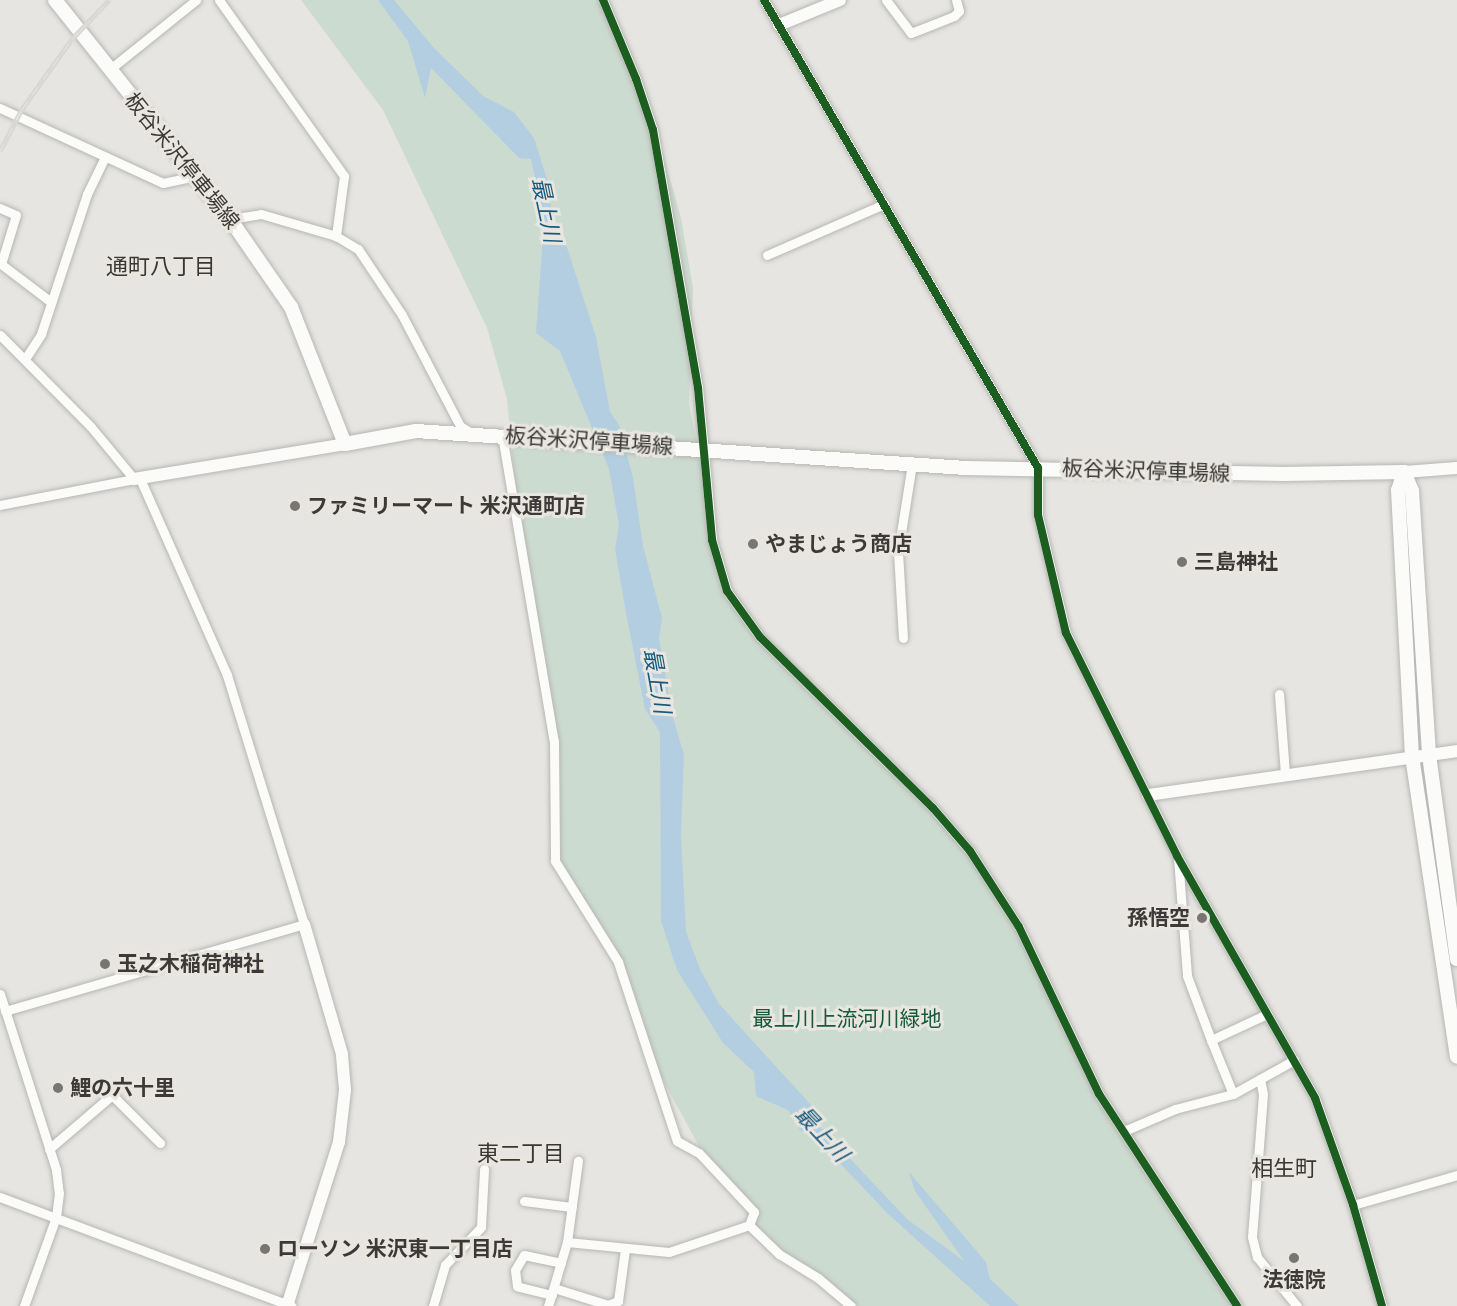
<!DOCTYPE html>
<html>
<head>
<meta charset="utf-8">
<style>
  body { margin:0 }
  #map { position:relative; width:1457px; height:1306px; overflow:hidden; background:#e6e5e1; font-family:"Archivo Narrow","Noto Sans JP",sans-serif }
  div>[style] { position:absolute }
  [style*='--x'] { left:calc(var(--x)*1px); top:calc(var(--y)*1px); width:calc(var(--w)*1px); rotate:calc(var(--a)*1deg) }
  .green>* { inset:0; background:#ccdbd0 }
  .water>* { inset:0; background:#b2cee0 }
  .roads { filter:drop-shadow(0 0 2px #b7b6b3) drop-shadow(0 0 2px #b7b6b3) }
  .minor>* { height:9px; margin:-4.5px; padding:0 4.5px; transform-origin:4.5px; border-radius:4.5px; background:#fbfbfa }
  .tertiary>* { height:12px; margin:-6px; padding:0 6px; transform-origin:6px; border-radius:6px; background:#fbfbfa }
  .secondary>* { height:14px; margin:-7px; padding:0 7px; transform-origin:7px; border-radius:7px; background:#fbfbfa }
  .rail>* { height:5px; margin-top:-2.5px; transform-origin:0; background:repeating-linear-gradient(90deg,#e8e6df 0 9px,#d7d7d6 0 18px); box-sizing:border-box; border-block:2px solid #d7d7d6 }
  .cycleway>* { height:8px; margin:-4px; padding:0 4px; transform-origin:4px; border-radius:4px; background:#1b5e20 }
  .dots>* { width:16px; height:16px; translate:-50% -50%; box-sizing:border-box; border:3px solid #e8e6df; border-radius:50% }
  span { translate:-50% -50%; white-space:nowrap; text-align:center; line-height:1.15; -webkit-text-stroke:6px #e8e6df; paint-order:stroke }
  .street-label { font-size:21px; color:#3b3a38 }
  .poi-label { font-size:21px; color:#3b3a38; font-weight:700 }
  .left { translate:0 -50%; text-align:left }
  .right { translate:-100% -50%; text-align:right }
  .park-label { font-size:21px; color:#145b3b }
  .water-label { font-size:22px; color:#175a7f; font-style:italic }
  .neighbourhood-label { font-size:22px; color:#393732 }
</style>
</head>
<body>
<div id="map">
  <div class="green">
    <i style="clip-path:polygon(301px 0,604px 0,641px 77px,681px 218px,693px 288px,689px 404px,701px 463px,708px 540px,722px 593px,796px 680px,948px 828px,978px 868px,1016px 928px,1078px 1060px,1233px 1306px,858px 1306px,820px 1274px,779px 1249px,753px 1224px,757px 1211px,703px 1154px,661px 1076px,620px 959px,559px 861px,556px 741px,514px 471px,507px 399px,487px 328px,383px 110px)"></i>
  </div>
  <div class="water">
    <i style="clip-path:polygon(378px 0,394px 0,434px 48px,483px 96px,514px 112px,534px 138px,547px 179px,553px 220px,561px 229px,596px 337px,610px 412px,619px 425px,633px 478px,643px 546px,662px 618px,659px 638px,672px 714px,684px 755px,681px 834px,686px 932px,700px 969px,719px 1004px,821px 1116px,821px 1128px,908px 1220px,964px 1261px,915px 1191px,909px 1172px,986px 1262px,990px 1279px,1019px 1306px,990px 1306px,887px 1213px,820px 1142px,800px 1130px,788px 1110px,756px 1096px,754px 1072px,723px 1043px,677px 970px,661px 921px,660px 732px,645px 709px,626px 613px,615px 549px,619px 525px,609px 469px,560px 351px,536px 333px,544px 223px,531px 159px,519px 158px,431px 68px,425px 98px,408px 41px)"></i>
  </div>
  <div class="roads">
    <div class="minor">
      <i style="--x:219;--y:0;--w:216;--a:54.6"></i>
      <i style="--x:344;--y:176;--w:61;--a:97.6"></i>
      <i style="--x:603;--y:0;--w:86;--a:67.3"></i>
      <i style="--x:636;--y:79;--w:54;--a:71.6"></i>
      <i style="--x:653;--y:130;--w:262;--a:80.1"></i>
      <i style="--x:698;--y:388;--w:153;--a:84.7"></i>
      <i style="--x:712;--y:540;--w:53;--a:73.6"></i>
      <i style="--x:727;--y:591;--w:57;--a:54.3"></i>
      <i style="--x:760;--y:637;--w:243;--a:44.7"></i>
      <i style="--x:933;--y:808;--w:57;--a:49.3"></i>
      <i style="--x:970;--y:851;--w:90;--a:57.2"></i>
      <i style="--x:1019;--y:927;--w:185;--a:64.4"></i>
      <i style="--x:1099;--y:1094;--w:253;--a:56.9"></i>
      <i style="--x:764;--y:0;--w:542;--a:59.65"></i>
      <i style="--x:1038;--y:468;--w:47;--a:90"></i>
      <i style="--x:1038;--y:515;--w:121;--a:76.7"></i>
      <i style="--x:1066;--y:633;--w:249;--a:63.5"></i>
      <i style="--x:1177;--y:856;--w:279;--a:60.3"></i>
      <i style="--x:1315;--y:1098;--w:114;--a:70.4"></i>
      <i style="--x:1353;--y:1205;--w:105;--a:74"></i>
      <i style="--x:886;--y:0;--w:41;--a:52.9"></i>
      <i style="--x:911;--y:33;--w:46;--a:-21.6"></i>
      <i style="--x:954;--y:16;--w:7;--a:-45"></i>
      <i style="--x:959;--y:11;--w:11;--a:-105"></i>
      <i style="--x:109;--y:70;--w:112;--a:-38.8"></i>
      <i style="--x:0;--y:108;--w:179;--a:24.7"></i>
      <i style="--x:163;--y:183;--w:35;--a:-12"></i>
      <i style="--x:0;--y:208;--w:17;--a:24"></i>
      <i style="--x:16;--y:215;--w:51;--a:107"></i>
      <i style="--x:1;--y:264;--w:63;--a:37.2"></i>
      <i style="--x:230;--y:219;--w:31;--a:-9"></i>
      <i style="--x:261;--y:214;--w:78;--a:16.3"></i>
      <i style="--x:336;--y:236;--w:26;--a:31"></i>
      <i style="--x:358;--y:249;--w:79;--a:56.3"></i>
      <i style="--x:402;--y:315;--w:125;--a:62.4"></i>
      <i style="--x:460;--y:426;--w:13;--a:32"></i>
      <i style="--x:767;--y:255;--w:128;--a:-23.6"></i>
      <i style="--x:0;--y:335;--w:129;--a:45.3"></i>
      <i style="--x:91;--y:427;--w:67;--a:50.4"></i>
      <i style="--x:134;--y:479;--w:136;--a:169"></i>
      <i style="--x:25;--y:359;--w:30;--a:-57"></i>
      <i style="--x:41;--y:334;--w:147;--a:-71.8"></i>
      <i style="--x:87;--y:194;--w:41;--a:-64.1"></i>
      <i style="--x:502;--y:435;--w:310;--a:80.4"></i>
      <i style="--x:554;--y:741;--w:120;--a:89.5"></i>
      <i style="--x:555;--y:861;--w:119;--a:58"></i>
      <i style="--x:618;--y:962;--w:188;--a:71.8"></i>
      <i style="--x:677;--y:1141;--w:25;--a:29"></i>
      <i style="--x:699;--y:1153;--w:81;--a:47"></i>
      <i style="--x:754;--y:1212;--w:14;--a:111"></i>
      <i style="--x:903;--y:638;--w:86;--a:-93.3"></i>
      <i style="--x:898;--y:552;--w:89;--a:-81"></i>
      <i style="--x:1279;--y:694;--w:80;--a:85.7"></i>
      <i style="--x:1178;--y:858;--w:118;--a:85.6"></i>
      <i style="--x:1187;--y:976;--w:68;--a:69.4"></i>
      <i style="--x:0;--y:994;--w:185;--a:72.3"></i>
      <i style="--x:56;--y:1170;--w:23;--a:83"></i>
      <i style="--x:59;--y:1193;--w:24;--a:97"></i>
      <i style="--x:56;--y:1217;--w:95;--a:109.8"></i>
      <i style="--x:5;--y:1011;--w:311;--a:-16.2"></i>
      <i style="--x:304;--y:924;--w:261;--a:-107.2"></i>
      <i style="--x:227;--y:675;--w:214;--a:-113.9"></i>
      <i style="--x:1260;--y:1079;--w:15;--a:79"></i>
      <i style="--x:1263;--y:1094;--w:143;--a:94.4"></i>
      <i style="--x:1252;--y:1237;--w:21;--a:76"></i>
      <i style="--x:1257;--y:1257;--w:63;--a:50.8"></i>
      <i style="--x:1233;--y:1094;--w:58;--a:-112.2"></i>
      <i style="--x:1211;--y:1040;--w:62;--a:-24.9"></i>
      <i style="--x:1124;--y:1131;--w:56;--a:-23.3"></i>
      <i style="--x:1175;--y:1109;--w:60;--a:-14.5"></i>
      <i style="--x:1233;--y:1094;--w:70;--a:-29.1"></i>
      <i style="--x:49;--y:1149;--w:83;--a:-40.6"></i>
      <i style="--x:112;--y:1095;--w:68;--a:45"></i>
      <i style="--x:0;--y:1197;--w:311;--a:20.5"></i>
      <i style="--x:524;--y:1201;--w:48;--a:7.1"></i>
      <i style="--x:1353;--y:1205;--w:108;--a:-16.1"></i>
      <i style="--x:749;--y:1225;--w:42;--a:44"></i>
      <i style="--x:779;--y:1254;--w:46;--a:31.6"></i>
      <i style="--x:818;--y:1278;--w:43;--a:40.3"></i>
      <i style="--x:567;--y:1242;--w:102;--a:5.6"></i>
      <i style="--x:669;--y:1252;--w:84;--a:-18.6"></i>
      <i style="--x:554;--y:1288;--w:57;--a:17.5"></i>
      <i style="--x:608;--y:1305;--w:11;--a:-22"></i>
      <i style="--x:618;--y:1301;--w:52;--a:-82.3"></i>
      <i style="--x:552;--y:1295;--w:36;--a:-166"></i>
      <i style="--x:517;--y:1286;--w:16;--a:-97"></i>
      <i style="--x:515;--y:1270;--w:17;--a:-59"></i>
      <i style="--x:524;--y:1255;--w:38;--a:12"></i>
      <i style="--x:433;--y:1306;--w:43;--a:-73.7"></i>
      <i style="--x:445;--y:1265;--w:52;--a:-46.5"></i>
      <i style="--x:481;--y:1227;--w:58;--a:-87"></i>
      <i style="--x:548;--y:1306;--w:67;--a:-73.5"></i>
      <i style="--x:567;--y:1242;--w:82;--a:-82.3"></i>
    </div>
    <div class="tertiary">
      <i style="--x:779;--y:25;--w:66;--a:-22.3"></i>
      <i style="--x:1404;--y:472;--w:53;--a:-4.3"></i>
      <i style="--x:134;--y:479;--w:214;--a:-9.4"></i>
      <i style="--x:1148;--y:795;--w:312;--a:-8.1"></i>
      <i style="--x:287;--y:1306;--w:172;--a:-72.4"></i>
      <i style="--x:339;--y:1142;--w:52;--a:-83.4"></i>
      <i style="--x:345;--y:1090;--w:36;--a:-95"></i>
      <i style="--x:342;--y:1054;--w:135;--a:-106.3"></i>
    </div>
    <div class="secondary">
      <i style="--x:55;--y:0;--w:280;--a:51.4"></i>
      <i style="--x:230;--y:219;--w:107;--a:55.3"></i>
      <i style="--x:291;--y:307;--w:147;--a:68.5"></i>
      <i style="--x:345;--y:444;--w:72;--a:-10.4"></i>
      <i style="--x:416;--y:431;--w:551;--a:3.85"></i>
      <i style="--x:966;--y:468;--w:318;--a:1.1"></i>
      <i style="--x:1284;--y:474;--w:120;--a:-1"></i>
      <i style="--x:1404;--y:472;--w:19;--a:108"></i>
      <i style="--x:1398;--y:490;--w:266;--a:87"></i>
      <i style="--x:1412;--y:756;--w:304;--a:81.5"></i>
      <i style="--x:1404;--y:472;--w:21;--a:67"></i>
      <i style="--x:1412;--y:491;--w:265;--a:86.3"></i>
      <i style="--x:1429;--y:755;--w:206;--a:82.2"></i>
    </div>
  </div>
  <div class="rail">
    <i style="--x:0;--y:151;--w:47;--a:-62.4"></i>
    <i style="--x:22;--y:109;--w:86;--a:-54.5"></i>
    <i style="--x:72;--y:39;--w:54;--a:-46.5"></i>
  </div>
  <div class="cycleway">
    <i style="--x:603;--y:0;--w:86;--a:67.3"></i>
    <i style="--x:636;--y:79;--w:54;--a:71.6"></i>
    <i style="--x:653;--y:130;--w:262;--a:80.1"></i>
    <i style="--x:698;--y:388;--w:153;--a:84.7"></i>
    <i style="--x:712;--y:540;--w:53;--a:73.6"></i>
    <i style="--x:727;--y:591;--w:57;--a:54.3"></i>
    <i style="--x:760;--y:637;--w:243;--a:44.7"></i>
    <i style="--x:933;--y:808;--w:57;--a:49.3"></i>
    <i style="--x:970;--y:851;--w:90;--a:57.2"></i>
    <i style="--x:1019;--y:927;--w:185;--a:64.4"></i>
    <i style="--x:1099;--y:1094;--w:253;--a:56.9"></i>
    <i style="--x:764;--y:0;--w:542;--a:59.65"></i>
    <i style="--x:1038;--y:468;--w:47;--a:90"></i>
    <i style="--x:1038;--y:515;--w:121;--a:76.7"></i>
    <i style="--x:1066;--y:633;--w:249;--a:63.5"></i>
    <i style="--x:1177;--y:856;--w:279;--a:60.3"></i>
    <i style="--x:1315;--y:1098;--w:114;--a:70.4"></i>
    <i style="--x:1353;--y:1205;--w:105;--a:74"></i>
  </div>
  <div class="dots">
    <i style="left:295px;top:506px;background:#777673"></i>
    <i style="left:753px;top:544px;background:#777673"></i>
    <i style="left:1182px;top:562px;background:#777673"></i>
    <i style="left:1202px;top:918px;background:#777673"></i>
    <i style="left:105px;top:964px;background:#777673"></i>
    <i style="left:58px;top:1088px;background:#777673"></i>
    <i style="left:265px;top:1249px;background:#777673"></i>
    <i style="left:1294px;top:1258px;background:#777673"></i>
  </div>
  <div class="street-label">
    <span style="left:182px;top:161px;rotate:51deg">板谷米沢停車場線</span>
    <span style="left:589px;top:441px;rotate:4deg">板谷米沢停車場線</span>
    <span style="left:1146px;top:471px;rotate:2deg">板谷米沢停車場線</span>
  </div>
  <div class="poi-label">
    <span class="left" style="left:307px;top:506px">ファミリーマート 米沢通町店</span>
    <span class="left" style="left:765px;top:544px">やまじょう商店</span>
    <span class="left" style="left:1194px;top:562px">三島神社</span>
    <span class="right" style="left:1190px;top:918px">孫悟空</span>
    <span class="left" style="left:117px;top:964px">玉之木稲荷神社</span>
    <span class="left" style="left:70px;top:1088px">鯉の六十里</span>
    <span class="left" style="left:277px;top:1249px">ローソン 米沢東一丁目店</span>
    <span style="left:1294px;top:1280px">法徳院</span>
  </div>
  <div class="park-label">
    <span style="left:847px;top:1019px">最上川上流河川緑地</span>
  </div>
  <div class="water-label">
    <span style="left:546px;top:210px;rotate:78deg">最上川</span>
    <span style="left:657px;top:681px;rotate:80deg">最上川</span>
    <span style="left:822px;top:1134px;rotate:47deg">最上川</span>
  </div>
  <div class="neighbourhood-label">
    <span style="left:161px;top:267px">通町八丁目</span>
    <span style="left:521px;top:1154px">東二丁目</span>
    <span style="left:1284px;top:1169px">相生町</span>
  </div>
</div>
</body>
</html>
